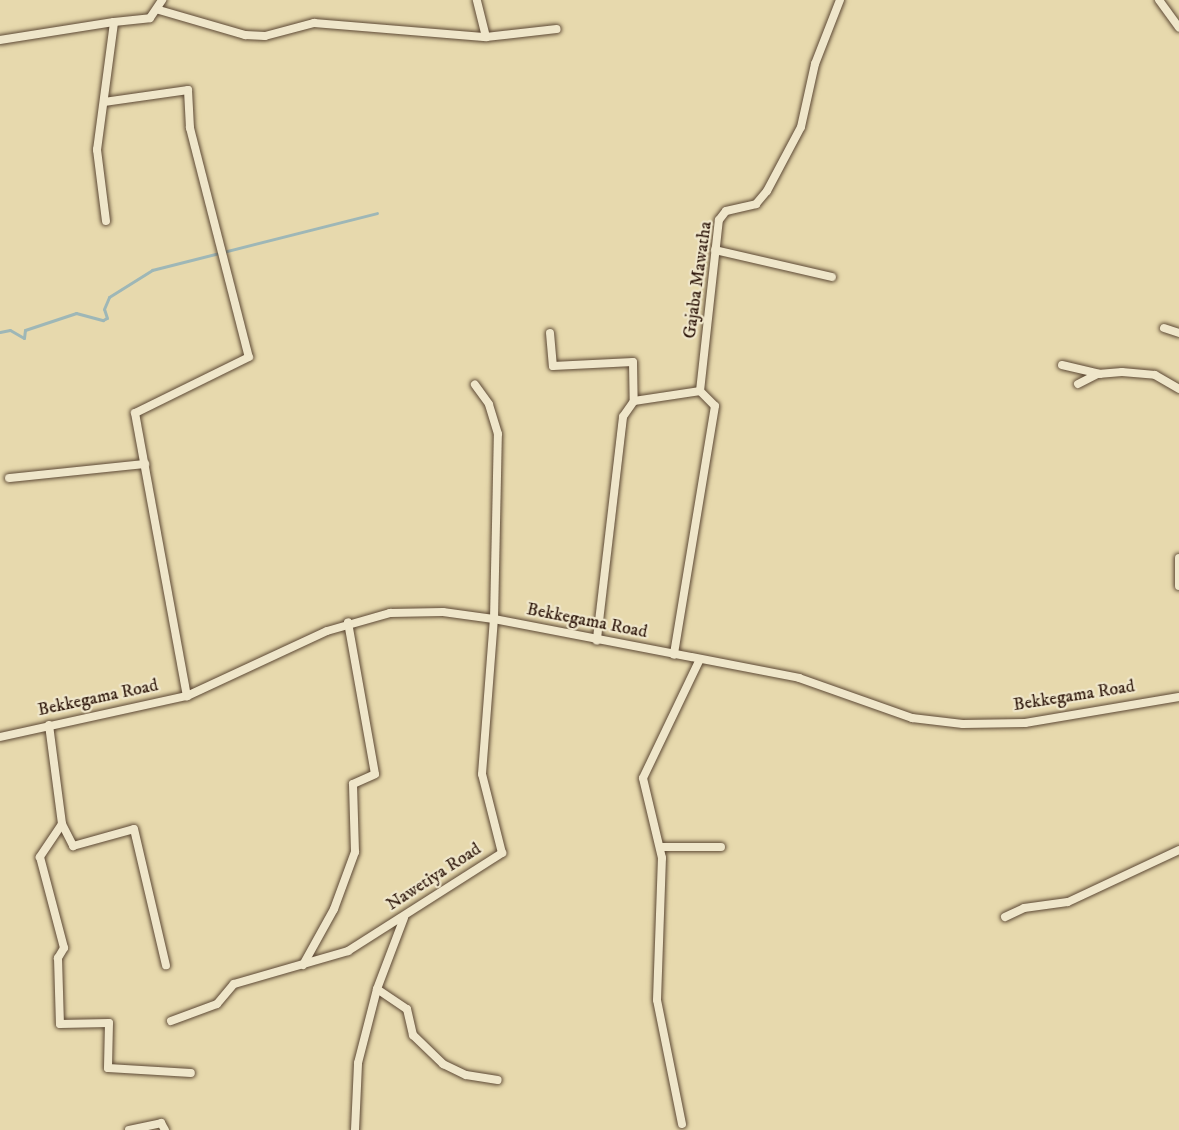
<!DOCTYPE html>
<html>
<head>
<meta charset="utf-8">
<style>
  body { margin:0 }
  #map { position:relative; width:1179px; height:1130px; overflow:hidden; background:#e7d9ad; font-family:"IM FELL DW Pica",serif }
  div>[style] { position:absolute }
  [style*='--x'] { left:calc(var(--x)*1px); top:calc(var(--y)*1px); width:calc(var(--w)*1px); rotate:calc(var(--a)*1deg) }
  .stream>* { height:3px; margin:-1.5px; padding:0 1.5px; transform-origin:1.5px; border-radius:1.5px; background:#9eb7b7 }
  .roads { filter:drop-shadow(0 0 2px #5c4834) drop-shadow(0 0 2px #5c4834) }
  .street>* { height:8px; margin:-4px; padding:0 4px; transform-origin:4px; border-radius:4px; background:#efe6ca }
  span { translate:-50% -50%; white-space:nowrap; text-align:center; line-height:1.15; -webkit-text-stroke:4.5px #efe6ca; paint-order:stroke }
  .street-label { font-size:18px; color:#2e170b }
</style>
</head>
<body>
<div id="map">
  <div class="stream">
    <i style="--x:0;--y:332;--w:10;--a:-11"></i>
    <i style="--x:10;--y:330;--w:16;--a:30"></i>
    <i style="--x:24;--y:338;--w:8;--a:-83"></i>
    <i style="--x:25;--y:330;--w:54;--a:-18.4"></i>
    <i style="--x:76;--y:313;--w:28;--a:15"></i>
    <i style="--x:103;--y:320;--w:4;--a:-27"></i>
    <i style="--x:107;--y:318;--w:9;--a:-108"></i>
    <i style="--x:104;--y:309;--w:13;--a:-67"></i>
    <i style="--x:109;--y:297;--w:51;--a:-32.1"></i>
    <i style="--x:152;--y:270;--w:232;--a:-14.2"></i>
  </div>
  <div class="roads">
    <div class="street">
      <i style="--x:1159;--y:0;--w:34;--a:54"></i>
      <i style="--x:159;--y:10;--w:90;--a:16.2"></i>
      <i style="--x:245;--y:35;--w:20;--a:3"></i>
      <i style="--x:265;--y:36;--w:51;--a:-14.9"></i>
      <i style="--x:314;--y:23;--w:173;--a:4.7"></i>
      <i style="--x:486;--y:37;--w:38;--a:-104"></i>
      <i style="--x:486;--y:37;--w:71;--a:-6.4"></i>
      <i style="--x:0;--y:40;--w:115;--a:-9"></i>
      <i style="--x:104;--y:102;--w:85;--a:-8.1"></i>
      <i style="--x:188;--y:90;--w:38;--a:87"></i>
      <i style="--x:190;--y:128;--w:236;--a:75.6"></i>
      <i style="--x:249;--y:357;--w:127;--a:153.8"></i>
      <i style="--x:135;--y:413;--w:288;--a:79.6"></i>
      <i style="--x:106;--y:221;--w:72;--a:-97.2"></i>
      <i style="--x:97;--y:150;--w:129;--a:-82.4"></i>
      <i style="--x:114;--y:22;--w:36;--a:-6"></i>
      <i style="--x:150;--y:18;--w:22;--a:-56"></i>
      <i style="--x:715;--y:250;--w:120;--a:13"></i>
      <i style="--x:1164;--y:328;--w:16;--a:18"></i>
      <i style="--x:550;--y:333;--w:33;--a:85"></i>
      <i style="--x:553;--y:366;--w:80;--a:-2.9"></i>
      <i style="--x:633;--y:362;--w:39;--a:89"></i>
      <i style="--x:634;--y:401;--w:19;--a:125"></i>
      <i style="--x:623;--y:417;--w:225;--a:96.7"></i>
      <i style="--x:1062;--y:365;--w:39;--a:13"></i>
      <i style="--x:1078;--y:384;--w:22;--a:-27"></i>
      <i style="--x:1098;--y:374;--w:24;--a:-5"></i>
      <i style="--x:1122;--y:372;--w:33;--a:5"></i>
      <i style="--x:1155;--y:375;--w:28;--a:30"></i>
      <i style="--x:700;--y:391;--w:172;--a:-83.7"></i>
      <i style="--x:719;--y:220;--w:11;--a:-52"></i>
      <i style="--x:726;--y:211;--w:31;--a:-13"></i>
      <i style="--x:756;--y:204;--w:17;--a:-50"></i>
      <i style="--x:767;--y:191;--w:72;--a:-62"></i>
      <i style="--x:801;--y:127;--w:65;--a:-77.5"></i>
      <i style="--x:815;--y:64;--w:69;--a:-68.7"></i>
      <i style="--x:634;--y:401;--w:67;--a:-8.6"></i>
      <i style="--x:700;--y:391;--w:21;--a:45"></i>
      <i style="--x:715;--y:406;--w:252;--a:99.4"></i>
      <i style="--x:9;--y:478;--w:137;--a:-5.9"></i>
      <i style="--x:1179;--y:558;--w:28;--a:90"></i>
      <i style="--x:49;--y:725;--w:100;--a:82.5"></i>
      <i style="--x:62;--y:824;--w:40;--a:124"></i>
      <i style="--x:40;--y:857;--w:94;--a:75.2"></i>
      <i style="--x:64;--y:948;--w:12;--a:121"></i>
      <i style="--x:58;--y:958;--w:66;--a:88.3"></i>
      <i style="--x:60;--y:1024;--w:49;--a:-1.2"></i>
      <i style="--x:109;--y:1023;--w:45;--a:91.3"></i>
      <i style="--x:108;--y:1068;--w:83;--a:3.4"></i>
      <i style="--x:0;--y:737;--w:191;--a:-12.4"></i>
      <i style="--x:187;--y:696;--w:154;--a:-24.9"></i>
      <i style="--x:327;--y:631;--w:66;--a:-15.9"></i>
      <i style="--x:390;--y:613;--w:53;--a:-1.1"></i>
      <i style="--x:443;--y:612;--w:51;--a:7.8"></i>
      <i style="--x:494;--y:619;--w:311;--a:10.9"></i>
      <i style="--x:799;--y:678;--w:120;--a:19.5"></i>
      <i style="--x:912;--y:718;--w:51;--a:6.7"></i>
      <i style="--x:963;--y:724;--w:62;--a:-0.9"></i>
      <i style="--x:1025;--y:723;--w:156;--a:-9.6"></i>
      <i style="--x:62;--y:824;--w:25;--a:63"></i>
      <i style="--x:73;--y:846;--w:63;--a:-15.6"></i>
      <i style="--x:134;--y:829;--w:140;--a:76.8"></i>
      <i style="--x:660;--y:847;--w:61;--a:0"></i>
      <i style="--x:1005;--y:917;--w:21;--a:-25"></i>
      <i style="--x:1024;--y:908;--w:44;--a:-7.8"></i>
      <i style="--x:1068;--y:902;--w:123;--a:-25.1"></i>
      <i style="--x:303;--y:965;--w:64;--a:-61"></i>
      <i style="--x:334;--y:909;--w:61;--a:-69.8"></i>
      <i style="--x:355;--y:852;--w:68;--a:-91.7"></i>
      <i style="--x:353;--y:784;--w:24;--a:-24"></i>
      <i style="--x:375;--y:774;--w:154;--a:-100.1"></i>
      <i style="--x:377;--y:989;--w:36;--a:34"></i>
      <i style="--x:407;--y:1009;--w:27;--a:77"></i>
      <i style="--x:413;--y:1035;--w:42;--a:44"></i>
      <i style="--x:443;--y:1064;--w:25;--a:26"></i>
      <i style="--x:466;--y:1075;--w:32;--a:9"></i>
      <i style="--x:171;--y:1021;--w:49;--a:-20.3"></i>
      <i style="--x:217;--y:1004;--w:26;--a:-50"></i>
      <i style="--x:234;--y:984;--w:119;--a:-16.1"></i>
      <i style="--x:348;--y:951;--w:183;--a:-32.5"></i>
      <i style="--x:502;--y:853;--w:81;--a:-104.2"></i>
      <i style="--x:482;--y:774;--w:155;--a:-85.6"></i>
      <i style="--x:494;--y:619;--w:185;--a:-88.8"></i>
      <i style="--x:498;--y:434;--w:31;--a:-107"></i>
      <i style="--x:489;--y:404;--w:24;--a:-126"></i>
      <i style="--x:682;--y:1124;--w:126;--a:-101.4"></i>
      <i style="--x:657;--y:1000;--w:142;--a:-88"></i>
      <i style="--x:662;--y:858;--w:82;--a:-103.4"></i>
      <i style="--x:643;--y:778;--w:130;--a:-64.4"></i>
      <i style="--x:129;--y:1130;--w:33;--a:-12"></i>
      <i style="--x:161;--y:1123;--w:8;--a:60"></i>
      <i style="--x:355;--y:1130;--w:67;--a:-87.4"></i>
      <i style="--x:358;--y:1063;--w:76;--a:-75.6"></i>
      <i style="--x:377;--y:989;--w:76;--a:-69.2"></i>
    </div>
  </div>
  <div class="street-label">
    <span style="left:698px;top:280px;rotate:-82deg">Gajaba Mawatha</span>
    <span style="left:587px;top:621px;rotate:11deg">Bekkegama Road</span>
    <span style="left:1074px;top:696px;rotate:-9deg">Bekkegama Road</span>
    <span style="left:98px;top:698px;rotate:-12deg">Bekkegama Road</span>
    <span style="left:434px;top:877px;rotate:-33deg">Nawetiya Road</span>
  </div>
</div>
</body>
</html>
